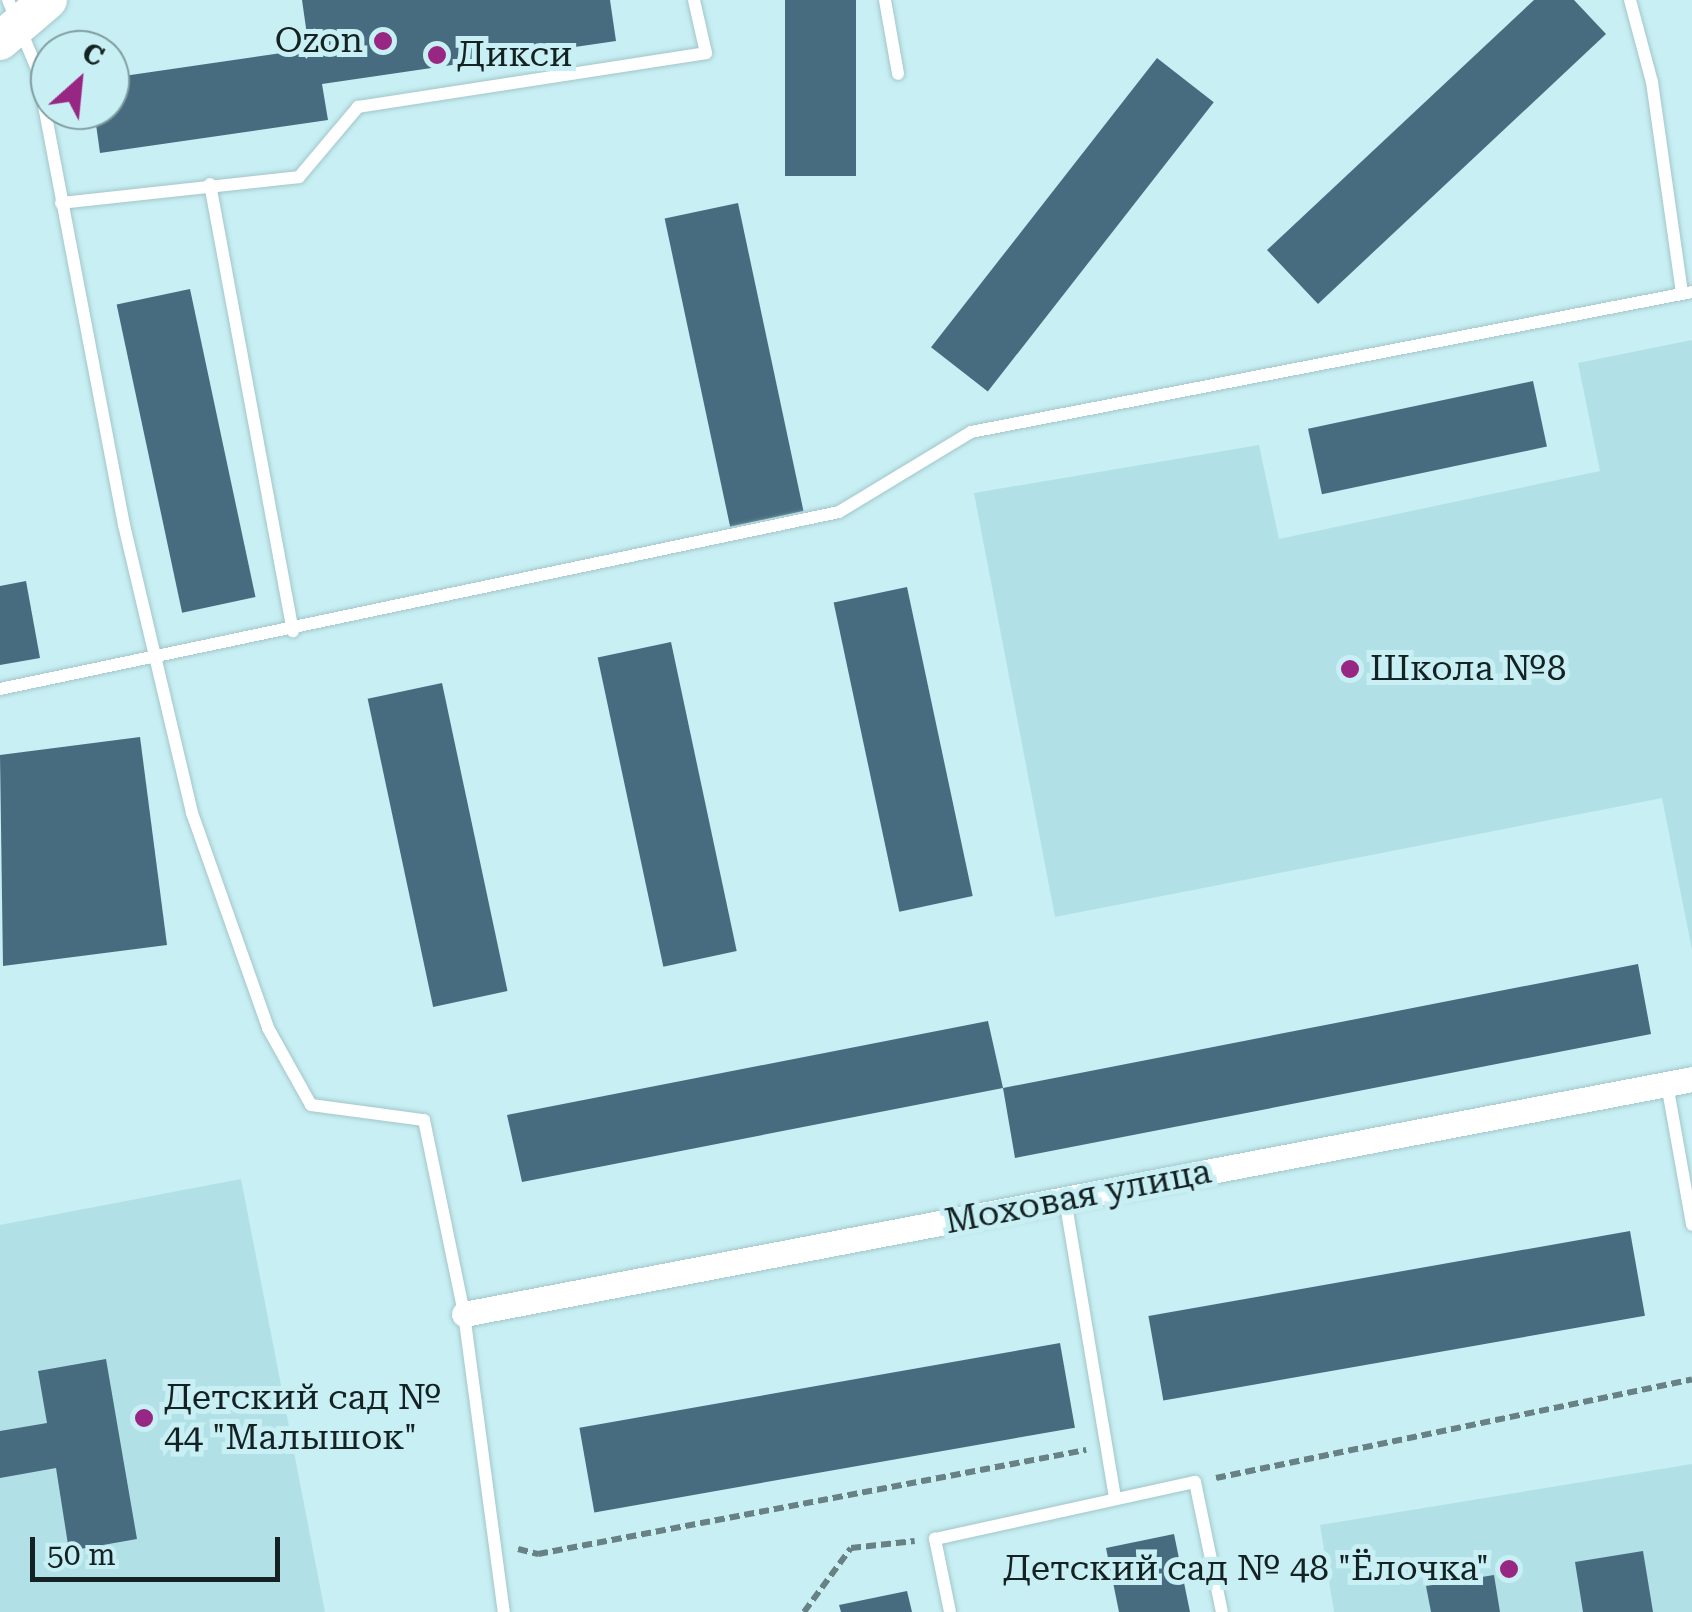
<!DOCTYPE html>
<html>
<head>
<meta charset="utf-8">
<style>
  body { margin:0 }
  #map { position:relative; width:1692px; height:1612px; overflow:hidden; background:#c8eff3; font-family:"Roboto Serif",serif }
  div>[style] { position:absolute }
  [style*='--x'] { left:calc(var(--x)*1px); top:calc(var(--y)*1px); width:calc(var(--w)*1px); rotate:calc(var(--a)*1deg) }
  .built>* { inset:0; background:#b1e1e6 }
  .building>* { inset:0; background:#476c7f; transform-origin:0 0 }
  .path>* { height:6px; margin-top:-3px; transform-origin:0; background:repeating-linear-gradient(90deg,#678184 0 10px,transparent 0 15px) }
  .roads { filter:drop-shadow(0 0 2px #a1c6ca) drop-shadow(0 0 2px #a1c6ca) }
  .lane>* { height:12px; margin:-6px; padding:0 6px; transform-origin:6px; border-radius:6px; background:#fff }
  .street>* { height:25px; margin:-12.5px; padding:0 12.5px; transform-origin:12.5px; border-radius:12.5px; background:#fff }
  .secondary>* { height:38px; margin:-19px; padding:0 19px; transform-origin:19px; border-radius:19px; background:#fff }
  .dots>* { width:28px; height:28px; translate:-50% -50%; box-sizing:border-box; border:5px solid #c8eff3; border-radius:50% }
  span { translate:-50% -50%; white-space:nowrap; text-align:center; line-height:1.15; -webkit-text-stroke:10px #c8eff3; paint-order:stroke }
  .poi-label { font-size:35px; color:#142224 }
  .right { translate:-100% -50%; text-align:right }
  .left { translate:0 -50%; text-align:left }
  .street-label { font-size:35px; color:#142224 }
  .north { position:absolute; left:30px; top:30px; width:100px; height:100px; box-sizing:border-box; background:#c8eff3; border:2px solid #809da0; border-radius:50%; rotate:27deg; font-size:28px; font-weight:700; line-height:40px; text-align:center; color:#142224 }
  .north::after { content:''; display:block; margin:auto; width:35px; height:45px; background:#982683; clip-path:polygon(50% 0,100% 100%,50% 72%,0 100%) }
  .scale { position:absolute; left:30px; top:1537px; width:250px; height:45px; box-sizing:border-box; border:5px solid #142224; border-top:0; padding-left:12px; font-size:30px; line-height:35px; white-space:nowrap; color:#142224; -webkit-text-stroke:8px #c8eff3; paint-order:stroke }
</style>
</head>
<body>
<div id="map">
  <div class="built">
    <i style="clip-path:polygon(1692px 340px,1692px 950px,1662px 798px,1055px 917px,974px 493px,1259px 445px,1279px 539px,1600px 471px,1578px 363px)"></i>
    <i style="clip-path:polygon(241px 1179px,325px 1612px,0 1612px,0 1225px)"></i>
    <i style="clip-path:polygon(1692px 1464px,1692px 1612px,1334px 1612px,1320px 1525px)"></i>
  </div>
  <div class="building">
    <i style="clip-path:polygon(302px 0,610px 0,616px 41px,322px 84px,328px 120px,100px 153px,94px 110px,110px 110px,110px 78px,309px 49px)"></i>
    <i style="left:785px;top:0;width:71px;height:176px"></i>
    <i style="clip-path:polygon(1534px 0,1574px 0,1606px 34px,1318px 304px,1267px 250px)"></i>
    <i style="left:1157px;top:58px;width:72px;height:367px;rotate:38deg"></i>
    <i style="left:738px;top:203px;width:315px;height:75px;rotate:78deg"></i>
    <i style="left:190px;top:289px;width:315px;height:75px;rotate:78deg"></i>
    <i style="left:1533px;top:381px;width:67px;height:230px;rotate:78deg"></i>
    <i style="clip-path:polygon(26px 581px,40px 658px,0 665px,0 586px)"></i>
    <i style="left:907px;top:587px;width:316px;height:75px;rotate:78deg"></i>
    <i style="left:671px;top:642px;width:316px;height:75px;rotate:78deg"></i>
    <i style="left:442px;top:683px;width:315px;height:76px;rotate:78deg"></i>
    <i style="clip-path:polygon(140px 737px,167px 945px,3px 966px,0 755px)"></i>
    <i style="clip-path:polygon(1638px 964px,1651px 1034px,1015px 1158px,1003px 1088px,522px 1182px,507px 1115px,988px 1021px,1003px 1088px)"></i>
    <i style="left:1630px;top:1231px;width:86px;height:489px;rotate:80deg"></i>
    <i style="left:1060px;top:1343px;width:86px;height:488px;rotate:80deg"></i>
    <i style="clip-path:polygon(106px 1359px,137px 1539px,69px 1551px,56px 1468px,0 1478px,0 1431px,47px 1423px,38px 1371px)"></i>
    <i style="clip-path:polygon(1174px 1534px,1190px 1612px,1119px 1612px,1106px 1548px)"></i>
    <i style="clip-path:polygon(1643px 1551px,1653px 1612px,1583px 1612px,1575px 1562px)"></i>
    <i style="clip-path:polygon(1494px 1575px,1500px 1612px,1431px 1612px,1426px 1586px)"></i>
    <i style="clip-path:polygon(907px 1591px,912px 1612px,841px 1612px,839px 1605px)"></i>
  </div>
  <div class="path">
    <i style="--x:1216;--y:1478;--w:486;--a:-11.7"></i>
    <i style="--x:518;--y:1549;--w:21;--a:14"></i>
    <i style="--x:538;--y:1554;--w:558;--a:-10.75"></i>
    <i style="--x:804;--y:1612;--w:79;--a:-53.7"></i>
    <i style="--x:851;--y:1548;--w:64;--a:-6.2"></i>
  </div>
  <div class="roads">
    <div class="lane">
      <i style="--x:8;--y:0;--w:75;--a:67.2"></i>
      <i style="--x:37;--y:69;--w:464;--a:79.2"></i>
      <i style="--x:124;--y:525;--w:296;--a:76.7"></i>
      <i style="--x:192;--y:813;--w:228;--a:70.5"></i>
      <i style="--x:268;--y:1028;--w:88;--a:60.8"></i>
      <i style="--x:311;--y:1105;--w:114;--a:7.6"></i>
      <i style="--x:424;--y:1120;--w:198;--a:78.3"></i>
      <i style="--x:464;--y:1314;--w:301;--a:82.4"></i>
      <i style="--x:885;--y:0;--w:75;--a:80"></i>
      <i style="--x:1630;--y:0;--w:85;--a:75"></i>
      <i style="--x:1652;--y:82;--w:214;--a:81.9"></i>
      <i style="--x:210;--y:184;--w:455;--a:79.5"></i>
      <i style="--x:61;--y:203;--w:239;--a:-6.2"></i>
      <i style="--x:299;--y:177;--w:92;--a:-49.9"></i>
      <i style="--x:358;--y:107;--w:352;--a:-8.8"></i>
      <i style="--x:706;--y:53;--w:54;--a:-102.8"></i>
      <i style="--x:0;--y:689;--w:857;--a:-11.91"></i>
      <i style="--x:839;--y:512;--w:154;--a:-31.2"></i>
      <i style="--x:971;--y:432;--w:734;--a:-10.99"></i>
      <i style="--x:1667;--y:1084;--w:143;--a:79.9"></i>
      <i style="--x:1065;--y:1199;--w:303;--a:80.5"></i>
      <i style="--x:950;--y:1612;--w:75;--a:-101.6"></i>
      <i style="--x:935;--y:1539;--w:266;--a:-12.4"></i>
      <i style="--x:1195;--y:1482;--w:133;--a:78.3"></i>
    </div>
    <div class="street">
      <i style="--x:464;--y:1314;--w:1250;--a:-10.83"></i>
    </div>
    <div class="secondary">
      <i style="--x:0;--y:41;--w:63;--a:-40.5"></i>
    </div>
  </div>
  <div class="dots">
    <i style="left:383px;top:41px;background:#982683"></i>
    <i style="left:437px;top:55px;background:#982683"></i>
    <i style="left:1350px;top:669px;background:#982683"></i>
    <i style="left:144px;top:1418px;background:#982683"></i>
    <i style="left:1509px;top:1569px;background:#982683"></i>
  </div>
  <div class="poi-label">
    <span class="right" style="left:363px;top:41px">Ozon</span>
    <span class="left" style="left:457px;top:55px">Дикси</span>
    <span class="left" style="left:1370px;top:669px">Школа №8</span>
    <span class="left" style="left:164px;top:1418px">Детский сад №<br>44 "Малышок"</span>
    <span class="right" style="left:1489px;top:1569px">Детский сад № 48 "Ёлочка"</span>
  </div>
  <div class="street-label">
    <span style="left:1078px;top:1197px;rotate:-11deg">Моховая улица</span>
  </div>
  <div class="north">С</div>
  <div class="scale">50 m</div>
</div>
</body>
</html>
